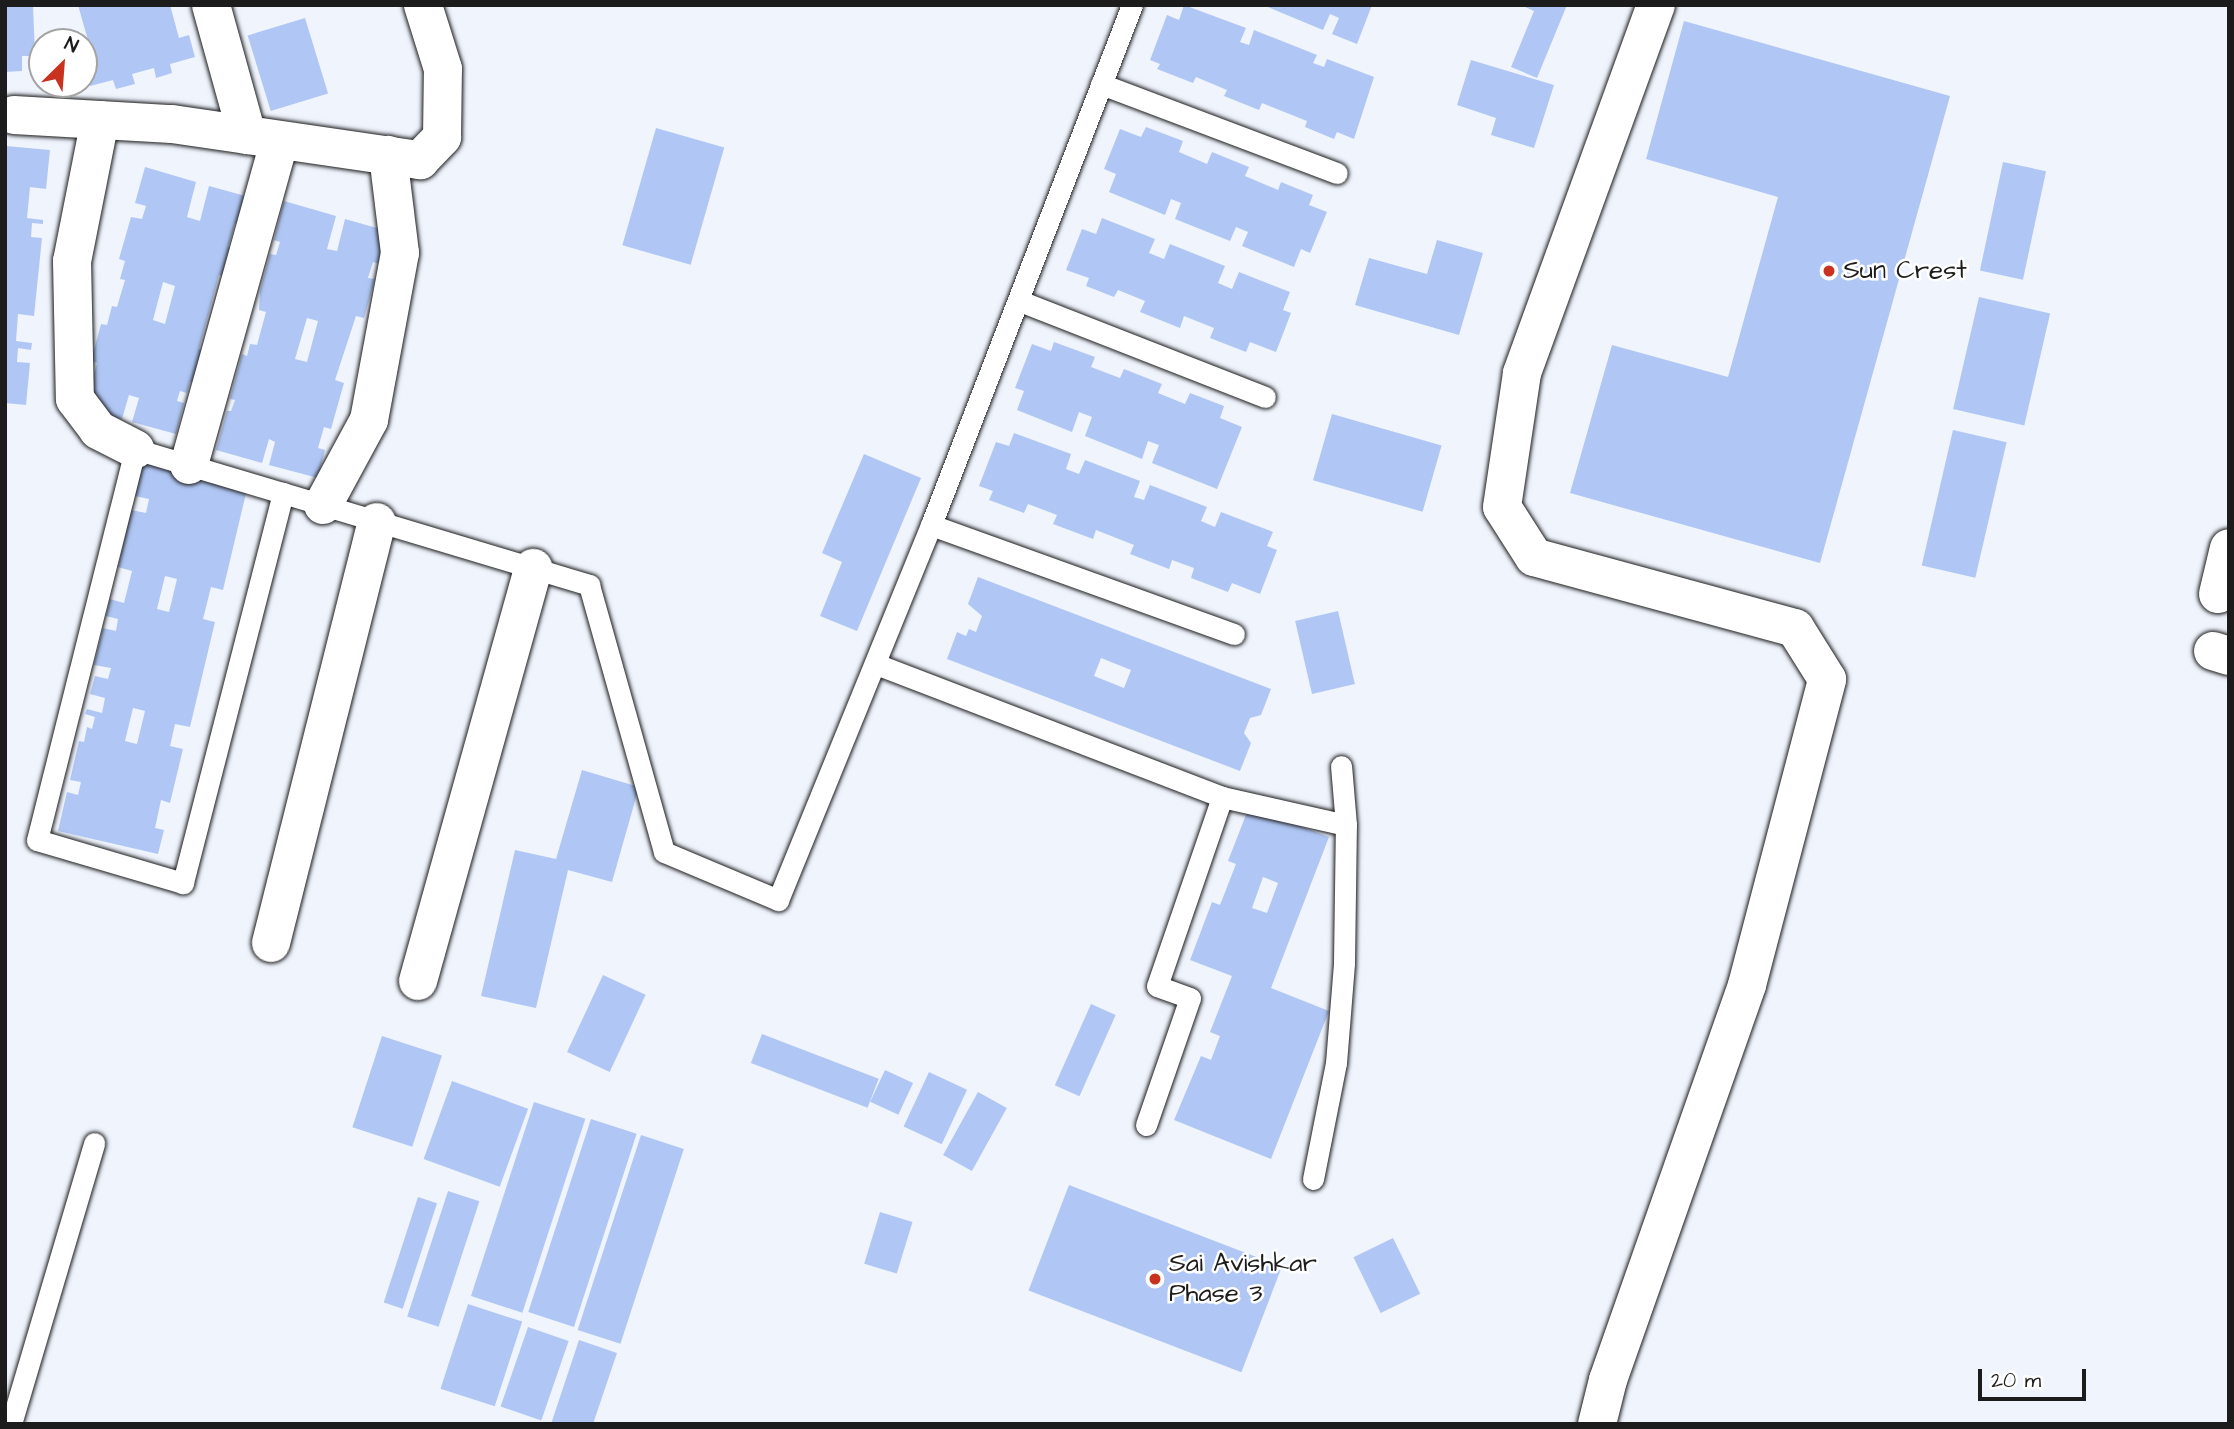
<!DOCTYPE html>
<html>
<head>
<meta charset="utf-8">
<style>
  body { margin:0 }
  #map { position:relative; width:2234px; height:1429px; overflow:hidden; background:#eff4fd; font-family:"Architects Daughter",sans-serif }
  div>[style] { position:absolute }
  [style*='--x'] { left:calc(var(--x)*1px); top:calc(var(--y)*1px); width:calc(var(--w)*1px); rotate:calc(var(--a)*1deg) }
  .building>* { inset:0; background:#b0c7f5; transform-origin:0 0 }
  .roads { filter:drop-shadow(0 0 2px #1c1c1c) drop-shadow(0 0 2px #1c1c1c) }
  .lane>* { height:21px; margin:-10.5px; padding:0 10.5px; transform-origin:10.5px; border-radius:10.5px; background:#fff }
  .street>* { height:38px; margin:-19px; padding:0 19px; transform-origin:19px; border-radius:19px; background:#fff }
  .dots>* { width:19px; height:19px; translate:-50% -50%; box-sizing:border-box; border:4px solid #fff; border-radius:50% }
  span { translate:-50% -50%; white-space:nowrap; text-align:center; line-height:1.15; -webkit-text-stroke:5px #fff; paint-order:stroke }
  .poi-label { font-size:26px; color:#1c1c1c }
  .left { translate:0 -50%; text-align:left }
  .frame { position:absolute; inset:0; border:7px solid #1c1c1c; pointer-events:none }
  .north { position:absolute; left:28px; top:28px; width:70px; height:70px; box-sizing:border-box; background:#fff; border:2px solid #a4a4a4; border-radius:50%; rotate:25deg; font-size:19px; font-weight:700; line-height:28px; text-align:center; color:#1c1c1c }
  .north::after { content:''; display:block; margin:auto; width:24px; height:32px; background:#c8321e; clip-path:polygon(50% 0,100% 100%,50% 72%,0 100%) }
  .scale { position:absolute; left:1978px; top:1369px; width:108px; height:32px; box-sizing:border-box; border:4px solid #1c1c1c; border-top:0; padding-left:9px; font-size:21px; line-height:24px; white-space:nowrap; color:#1c1c1c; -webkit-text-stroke:5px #fff; paint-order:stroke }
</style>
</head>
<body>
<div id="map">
  <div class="building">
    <i style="clip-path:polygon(5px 5px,33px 5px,35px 56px,22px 56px,22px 71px,5px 72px)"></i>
    <i style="clip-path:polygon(78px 5px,170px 5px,179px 38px,189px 35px,195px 57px,170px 64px,172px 73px,156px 78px,154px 68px,132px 74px,135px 84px,116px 89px,113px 80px,90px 86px,84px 61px,93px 58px)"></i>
    <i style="clip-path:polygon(1184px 5px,1246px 28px,1240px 42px,1249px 45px,1254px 30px,1317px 55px,1313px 63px,1324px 67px,1327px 59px,1374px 77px,1354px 139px,1337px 132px,1334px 139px,1305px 127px,1307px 121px,1262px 103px,1259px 110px,1224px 96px,1227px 90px,1196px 77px,1193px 83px,1157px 69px,1160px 64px,1150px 60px,1167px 15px,1179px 20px)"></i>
    <i style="clip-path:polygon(1263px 5px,1372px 5px,1357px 44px,1332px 34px,1339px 18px,1330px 14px,1323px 30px)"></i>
    <i style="clip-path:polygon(1521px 5px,1567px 5px,1537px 78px,1511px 67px,1534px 11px)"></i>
    <i style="left:305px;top:18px;width:79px;height:60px;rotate:73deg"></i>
    <i style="clip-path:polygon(1684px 21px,1950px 96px,1820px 563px,1570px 493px,1612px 345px,1728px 377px,1778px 197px,1646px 159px)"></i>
    <i style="clip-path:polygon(1471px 60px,1554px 85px,1534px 148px,1491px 135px,1496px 118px,1457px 105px)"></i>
    <i style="clip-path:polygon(1146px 127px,1183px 141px,1179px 152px,1207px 164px,1212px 152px,1249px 167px,1245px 176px,1278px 190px,1281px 182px,1313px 195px,1309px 205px,1327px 212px,1310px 253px,1301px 249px,1294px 267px,1242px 246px,1248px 232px,1236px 227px,1230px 241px,1175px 219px,1181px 203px,1171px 199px,1165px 215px,1109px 192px,1116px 174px,1104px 169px,1120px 129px,1141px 137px)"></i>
    <i style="left:656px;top:128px;width:71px;height:122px;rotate:16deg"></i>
    <i style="clip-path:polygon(6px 146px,50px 150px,46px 189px,30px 187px,27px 218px,43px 220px,43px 224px,32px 223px,31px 237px,42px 238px,34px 316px,18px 314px,16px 341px,32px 343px,31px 350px,18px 348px,17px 362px,30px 363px,26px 405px,5px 403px)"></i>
    <i style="left:2003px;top:162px;width:44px;height:111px;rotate:12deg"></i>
    <i style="clip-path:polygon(evenodd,145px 167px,196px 182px,187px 217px,200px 221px,209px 186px,249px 197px,241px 225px,235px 223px,228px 247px,235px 249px,227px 277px,219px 275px,199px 349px,205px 350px,195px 383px,190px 382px,187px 393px,180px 391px,177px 401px,184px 403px,176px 434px,132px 422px,139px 398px,129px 395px,122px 419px,75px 406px,84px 371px,94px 374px,97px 363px,91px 361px,101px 324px,107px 325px,112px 306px,117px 307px,125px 280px,120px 279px,125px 261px,119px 259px,131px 217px,142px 219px,146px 206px,135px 203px,145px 167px,163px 282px,175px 286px,165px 324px,153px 320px,163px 282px)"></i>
    <i style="clip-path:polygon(evenodd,284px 201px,336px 216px,327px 249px,337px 251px,345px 219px,384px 230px,380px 264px,373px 262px,368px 278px,375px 279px,364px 318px,356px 316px,335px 380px,344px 383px,331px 429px,324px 427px,318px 448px,325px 450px,318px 478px,269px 465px,275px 442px,269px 439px,262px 463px,216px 450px,227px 411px,231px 411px,235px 400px,230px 399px,242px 354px,247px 356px,250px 344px,257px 345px,266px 312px,259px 310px,260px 291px,270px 254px,276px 255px,280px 242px,274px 240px,284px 201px,307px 318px,318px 321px,307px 362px,295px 359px,307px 318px)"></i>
    <i style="clip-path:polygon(1102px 218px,1155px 239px,1149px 253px,1164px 259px,1170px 244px,1225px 266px,1218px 283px,1232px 289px,1239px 272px,1290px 292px,1283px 310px,1291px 313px,1276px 352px,1250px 342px,1246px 352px,1210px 338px,1214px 328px,1184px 316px,1180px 328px,1140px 312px,1145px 301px,1118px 290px,1114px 297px,1086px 286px,1089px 278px,1066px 270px,1082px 229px,1096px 234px)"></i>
    <i style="clip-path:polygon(1437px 240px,1483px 253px,1459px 335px,1355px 305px,1369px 258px,1427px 274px)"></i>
    <i style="left:1979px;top:297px;width:73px;height:115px;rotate:13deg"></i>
    <i style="clip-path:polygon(1054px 342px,1095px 357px,1091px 367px,1120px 378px,1124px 369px,1162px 384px,1158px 393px,1185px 404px,1190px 393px,1224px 406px,1220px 418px,1242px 427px,1217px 489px,1152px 463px,1159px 445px,1148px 441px,1142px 459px,1085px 436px,1092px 417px,1079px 412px,1072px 432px,1017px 410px,1024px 391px,1015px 388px,1032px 344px,1051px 351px)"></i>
    <i style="left:1332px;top:414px;width:114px;height:69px;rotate:16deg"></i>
    <i style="left:1953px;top:430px;width:55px;height:139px;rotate:13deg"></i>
    <i style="clip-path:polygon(1014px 433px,1071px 454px,1066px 469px,1079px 474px,1085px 460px,1140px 481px,1134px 497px,1144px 500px,1150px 485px,1207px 507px,1201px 521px,1215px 527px,1221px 512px,1273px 532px,1267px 546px,1277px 550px,1260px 594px,1232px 583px,1228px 592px,1191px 578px,1194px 568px,1172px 560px,1169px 569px,1130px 554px,1134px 545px,1096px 530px,1093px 539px,1053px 524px,1057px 515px,1028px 504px,1024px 513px,989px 500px,993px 491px,979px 486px,996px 442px,1009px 446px)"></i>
    <i style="clip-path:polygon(864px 454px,921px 478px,857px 631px,820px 616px,842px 562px,822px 553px)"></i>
    <i style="clip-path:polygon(evenodd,143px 460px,248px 485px,223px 590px,211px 587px,203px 619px,215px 622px,190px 727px,175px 724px,170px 746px,183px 749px,170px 803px,161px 800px,155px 828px,164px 830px,158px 854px,58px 831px,67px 792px,78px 795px,81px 782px,70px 780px,79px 741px,84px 742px,87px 727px,92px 729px,95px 717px,85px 714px,87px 709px,102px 713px,105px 698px,90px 694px,95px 676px,108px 679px,111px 668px,94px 665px,103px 628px,116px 631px,118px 619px,106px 616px,110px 599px,124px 603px,132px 571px,118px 567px,131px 510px,146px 513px,149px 499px,135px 496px,143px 460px,165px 576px,177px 579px,169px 612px,157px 609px,165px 576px,143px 460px,133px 708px,145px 711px,137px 744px,125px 741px,133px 708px)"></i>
    <i style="clip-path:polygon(evenodd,978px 577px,1271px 689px,1261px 715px,1250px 718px,1244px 733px,1251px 743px,1240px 771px,947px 659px,957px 632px,966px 636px,969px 629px,976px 632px,982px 616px,968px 604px,978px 577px,1101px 658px,1131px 670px,1124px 688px,1094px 676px,1101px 658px)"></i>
    <i style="left:1338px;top:611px;width:75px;height:44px;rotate:77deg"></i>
    <i style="clip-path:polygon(582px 770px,639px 787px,612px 882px,568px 870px,536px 1008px,481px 996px,515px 850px,556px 859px)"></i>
    <i style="clip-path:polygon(evenodd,1249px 807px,1329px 837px,1271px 988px,1329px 1011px,1271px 1159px,1174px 1120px,1201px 1056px,1211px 1060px,1220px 1036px,1210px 1032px,1232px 976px,1190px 960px,1212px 902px,1220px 905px,1236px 864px,1228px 861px,1249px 807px,1263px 877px,1278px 883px,1267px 913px,1252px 908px,1263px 877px)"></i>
    <i style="left:603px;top:975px;width:47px;height:85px;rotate:25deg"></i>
    <i style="left:1091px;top:1004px;width:27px;height:89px;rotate:24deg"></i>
    <i style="left:762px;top:1034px;width:125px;height:31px;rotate:21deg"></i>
    <i style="left:382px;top:1036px;width:63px;height:96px;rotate:18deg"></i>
    <i style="left:885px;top:1070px;width:31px;height:35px;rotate:25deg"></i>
    <i style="left:929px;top:1072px;width:42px;height:60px;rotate:25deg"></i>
    <i style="left:452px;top:1081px;width:81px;height:83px;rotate:20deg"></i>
    <i style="left:978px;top:1092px;width:33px;height:72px;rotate:29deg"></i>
    <i style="left:534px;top:1102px;width:54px;height:204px;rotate:18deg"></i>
    <i style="left:591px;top:1119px;width:48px;height:203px;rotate:18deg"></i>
    <i style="left:641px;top:1135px;width:45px;height:205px;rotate:18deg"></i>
    <i style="left:1069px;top:1185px;width:228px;height:113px;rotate:21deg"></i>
    <i style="left:448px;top:1191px;width:33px;height:132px;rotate:18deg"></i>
    <i style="left:418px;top:1197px;width:20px;height:111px;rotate:18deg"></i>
    <i style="left:880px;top:1212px;width:34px;height:54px;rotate:17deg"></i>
    <i style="left:1393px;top:1238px;width:62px;height:44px;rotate:64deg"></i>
    <i style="left:468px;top:1304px;width:57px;height:89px;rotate:18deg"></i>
    <i style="left:528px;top:1327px;width:43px;height:84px;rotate:19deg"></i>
    <i style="clip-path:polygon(579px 1340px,617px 1353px,593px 1424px,551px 1424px)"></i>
  </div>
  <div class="roads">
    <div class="lane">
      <i style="--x:1101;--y:84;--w:252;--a:20.7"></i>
      <i style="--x:1020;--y:301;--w:263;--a:21.4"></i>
      <i style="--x:283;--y:493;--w:403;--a:104.4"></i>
      <i style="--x:183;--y:883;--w:152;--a:-163.6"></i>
      <i style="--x:37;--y:840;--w:403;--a:-75.9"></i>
      <i style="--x:135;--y:449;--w:154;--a:16.6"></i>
      <i style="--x:283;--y:493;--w:320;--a:16.7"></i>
      <i style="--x:589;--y:585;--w:277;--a:74.3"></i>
      <i style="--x:664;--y:852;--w:124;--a:22.8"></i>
      <i style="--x:778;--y:900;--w:405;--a:-67.8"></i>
      <i style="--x:931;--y:525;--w:557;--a:-68.87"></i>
      <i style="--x:931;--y:525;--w:322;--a:19.8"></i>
      <i style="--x:876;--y:664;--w:371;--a:21"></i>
      <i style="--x:1222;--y:797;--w:127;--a:12.7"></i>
      <i style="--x:1346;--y:825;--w:59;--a:-94.8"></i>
      <i style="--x:1146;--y:1125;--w:134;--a:-70.9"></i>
      <i style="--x:1190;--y:998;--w:35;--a:-160"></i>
      <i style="--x:1157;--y:986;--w:200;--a:-71"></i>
      <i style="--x:1313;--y:1179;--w:118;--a:-78.8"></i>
      <i style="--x:1336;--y:1063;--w:100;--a:-85.4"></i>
      <i style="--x:1344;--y:963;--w:138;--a:-89.2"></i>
      <i style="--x:11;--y:1424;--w:293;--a:-73.5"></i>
    </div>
    <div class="street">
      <i style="--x:211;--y:5;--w:135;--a:74.5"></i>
      <i style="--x:14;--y:115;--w:158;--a:3.3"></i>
      <i style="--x:172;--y:124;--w:251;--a:8.3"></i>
      <i style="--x:420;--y:160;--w:32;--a:-46"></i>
      <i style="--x:442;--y:137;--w:68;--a:-89.2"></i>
      <i style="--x:443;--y:69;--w:67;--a:-107.4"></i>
      <i style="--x:100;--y:120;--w:144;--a:101.2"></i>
      <i style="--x:72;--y:261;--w:138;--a:88.8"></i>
      <i style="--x:75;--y:399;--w:39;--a:53"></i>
      <i style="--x:98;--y:430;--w:42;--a:27.2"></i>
      <i style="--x:189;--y:465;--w:337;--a:-74.4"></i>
      <i style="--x:323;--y:505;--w:97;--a:-61.6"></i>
      <i style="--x:369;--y:420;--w:170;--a:-79.5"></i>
      <i style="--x:400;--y:253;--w:99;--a:-97"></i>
      <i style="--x:2218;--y:594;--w:47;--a:-76.6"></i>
      <i style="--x:2213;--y:651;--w:17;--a:17"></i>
      <i style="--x:271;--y:943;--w:434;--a:-75.9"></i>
      <i style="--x:418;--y:981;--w:429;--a:-74.4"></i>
      <i style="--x:1597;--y:1424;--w:45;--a:-76"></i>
      <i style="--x:1608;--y:1380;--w:419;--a:-70.6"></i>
      <i style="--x:1747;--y:985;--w:316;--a:-75.3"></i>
      <i style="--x:1827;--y:679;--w:60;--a:-122.1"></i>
      <i style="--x:1795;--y:628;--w:270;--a:-164.8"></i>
      <i style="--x:1534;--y:557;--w:59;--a:-122.6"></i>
      <i style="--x:1502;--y:507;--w:135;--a:-81.5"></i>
      <i style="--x:1522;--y:373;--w:392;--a:-70"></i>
    </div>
  </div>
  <div class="dots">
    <i style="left:1829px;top:271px;background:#c8321e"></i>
    <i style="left:1155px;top:1279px;background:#c8321e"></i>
  </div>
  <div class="poi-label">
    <span class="left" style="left:1843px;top:271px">Sun Crest</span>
    <span class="left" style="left:1169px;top:1279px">Sai Avishkar<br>Phase 3</span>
  </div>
  <div class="frame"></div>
  <div class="north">N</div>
  <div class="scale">20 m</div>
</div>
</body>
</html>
